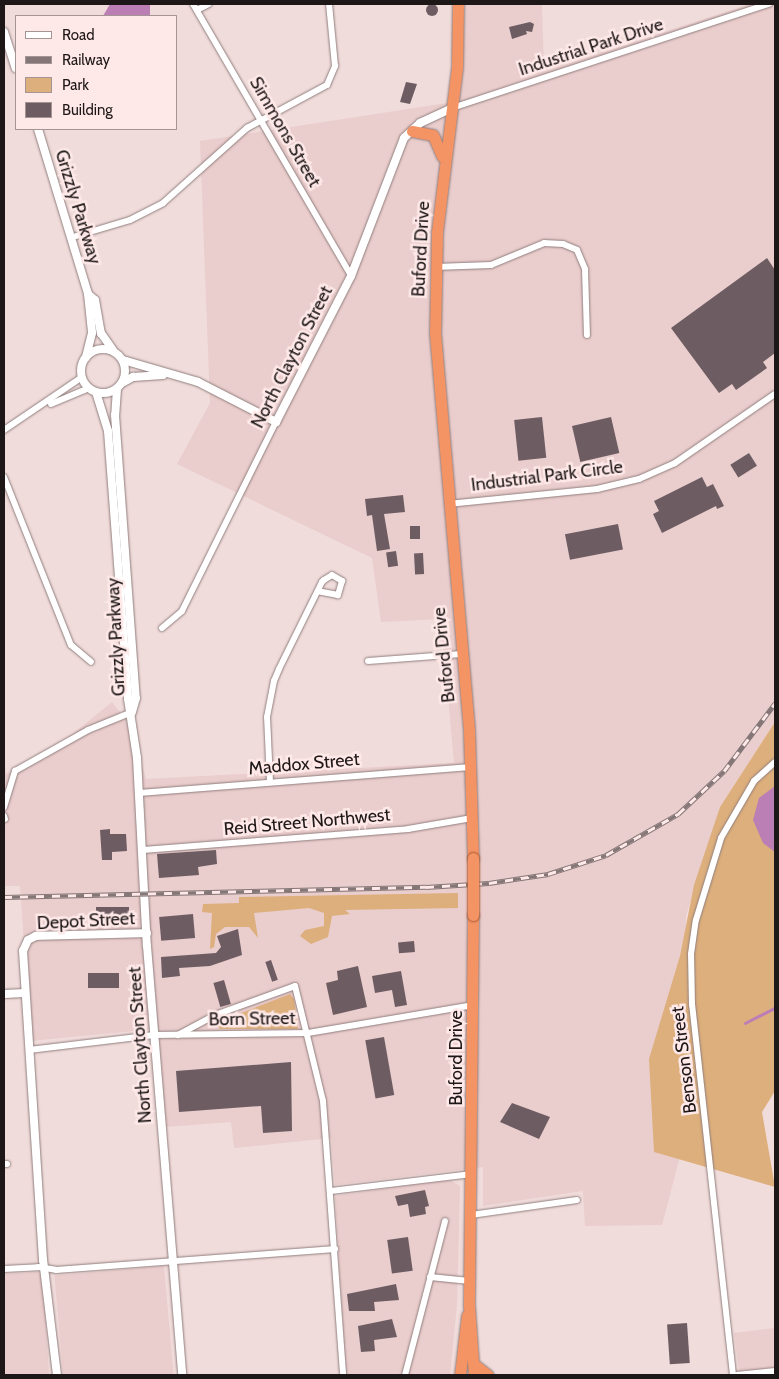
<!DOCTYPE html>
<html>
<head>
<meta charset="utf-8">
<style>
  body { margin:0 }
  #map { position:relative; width:779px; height:1379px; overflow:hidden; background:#f0dcdb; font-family:Cabin,sans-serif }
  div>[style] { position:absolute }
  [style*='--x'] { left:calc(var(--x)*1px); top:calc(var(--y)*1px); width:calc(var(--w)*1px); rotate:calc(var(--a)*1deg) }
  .built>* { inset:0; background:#eacdcd; transform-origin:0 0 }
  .green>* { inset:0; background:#ddaf7c }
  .water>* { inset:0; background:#bb7eb5 }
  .stream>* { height:2.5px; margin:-1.25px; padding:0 1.25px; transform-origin:1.25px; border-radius:1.25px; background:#bb7eb5 }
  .building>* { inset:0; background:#6d5d63; transform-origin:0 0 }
  .round { border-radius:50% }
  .roads { filter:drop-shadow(0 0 1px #907e7d) drop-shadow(0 0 1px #907e7d) }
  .minor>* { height:6px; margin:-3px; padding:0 3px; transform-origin:3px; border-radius:3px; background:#fff }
  .tertiary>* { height:8px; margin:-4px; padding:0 4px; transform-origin:4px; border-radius:4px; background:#fff }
  .tertiary>.ring { margin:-4px; padding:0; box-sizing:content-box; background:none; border:8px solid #fff; border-radius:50% }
  .trunk>* { height:11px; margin:-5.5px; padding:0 5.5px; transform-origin:5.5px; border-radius:5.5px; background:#f49364 }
  .rail>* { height:4.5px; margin-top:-2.25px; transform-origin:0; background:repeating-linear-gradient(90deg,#fee9e8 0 8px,#857777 0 16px); box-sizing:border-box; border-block:1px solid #857777 }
  .bridges { filter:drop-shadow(0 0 1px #a75630) drop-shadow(0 0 1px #a75630) }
  .trunk-bridge>* { height:11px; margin:-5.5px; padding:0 5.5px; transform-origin:5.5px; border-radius:5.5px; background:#f49364 }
  span { translate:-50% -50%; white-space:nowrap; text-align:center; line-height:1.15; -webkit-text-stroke:5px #fee9e8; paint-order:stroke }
  .street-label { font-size:18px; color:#1e1717 }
  .frame { position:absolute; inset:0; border:5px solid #1e1717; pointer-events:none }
  .legend { position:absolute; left:15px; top:15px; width:162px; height:115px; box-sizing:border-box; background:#fee9e8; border:1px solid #a49594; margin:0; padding:6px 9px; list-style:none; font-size:15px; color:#1e1717 }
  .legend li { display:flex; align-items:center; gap:10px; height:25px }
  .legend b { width:25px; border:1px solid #a49594 }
</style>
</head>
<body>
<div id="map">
  <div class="built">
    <i style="clip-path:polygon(463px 4px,542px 4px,544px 71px,751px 4px,775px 4px,775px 722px,720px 807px,686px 916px,679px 1160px,662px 1225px,585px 1226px,583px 1191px,483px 1206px,483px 1167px,335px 1185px,331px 1138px,234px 1148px,231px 1122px,165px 1127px,154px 1029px,31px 1041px,20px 886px,4px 886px,4px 756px,6px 774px,59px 745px,112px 702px,131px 726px,146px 779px,454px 763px,441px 619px,381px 622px,372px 558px,177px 464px,210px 403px,200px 141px,447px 103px)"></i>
    <i style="clip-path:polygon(448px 1179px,460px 1186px,457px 1305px,450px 1375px,346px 1375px,335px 1196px)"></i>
    <i style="left:164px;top:1266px;width:109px;height:110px;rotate:85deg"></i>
    <i style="clip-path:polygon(37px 1272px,43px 1276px,49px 1375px,4px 1375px,4px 1274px)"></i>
    <i style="clip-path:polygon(775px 1328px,775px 1368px,739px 1371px,734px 1333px)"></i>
  </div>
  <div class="green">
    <i style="clip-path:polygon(775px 722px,775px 1091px,762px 1112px,775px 1187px,654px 1152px,649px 1059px,680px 956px,694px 885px,720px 807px)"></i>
    <i style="clip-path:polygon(458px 893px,458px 908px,345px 910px,350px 914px,332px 916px,328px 937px,311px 944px,300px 936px,305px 930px,324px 926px,324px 913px,309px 908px,254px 913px,258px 938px,249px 927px,225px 927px,216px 934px,214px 947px,210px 949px,212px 913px,202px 912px,203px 904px,239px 903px,239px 897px)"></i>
    <i style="clip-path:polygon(290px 994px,294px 999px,298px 1029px,220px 1029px,216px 1023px)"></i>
  </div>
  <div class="water">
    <i style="clip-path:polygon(110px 4px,150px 4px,150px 16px,103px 16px)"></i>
    <i style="clip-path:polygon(775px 786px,775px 852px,763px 843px,753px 820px,759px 798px)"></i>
  </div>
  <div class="stream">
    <i style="--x:745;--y:1023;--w:34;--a:-27"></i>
  </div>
  <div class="building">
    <i class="round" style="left:426px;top:4px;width:12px;height:12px"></i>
    <i style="clip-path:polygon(530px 22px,534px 24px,532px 32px,526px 31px,527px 34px,512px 39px,509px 27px)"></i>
    <i style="clip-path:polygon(406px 82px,417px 84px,410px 104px,400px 102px)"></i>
    <i style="clip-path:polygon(767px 258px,775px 270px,775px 353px,763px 362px,767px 368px,736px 390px,732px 384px,719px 393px,671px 328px)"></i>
    <i style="left:542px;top:417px;width:41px;height:28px;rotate:84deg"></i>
    <i style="left:611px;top:417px;width:37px;height:40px;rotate:77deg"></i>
    <i style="left:749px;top:453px;width:15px;height:22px;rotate:58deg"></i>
    <i style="clip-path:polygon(702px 477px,707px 487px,713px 484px,724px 506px,717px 509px,716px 506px,662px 533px,653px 514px,659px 511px,654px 501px)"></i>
    <i style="clip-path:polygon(403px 495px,405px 512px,384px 514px,390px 549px,377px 551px,372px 515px,367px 516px,365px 499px)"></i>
    <i style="left:618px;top:524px;width:26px;height:54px;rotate:79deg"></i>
    <i style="left:410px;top:526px;width:10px;height:13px"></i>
    <i style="left:396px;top:551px;width:15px;height:10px;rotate:82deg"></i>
    <i style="left:423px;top:553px;width:21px;height:9px;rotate:87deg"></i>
    <i style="clip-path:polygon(110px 829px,110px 834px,126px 834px,127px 851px,112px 852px,112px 860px,102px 860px,100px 830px)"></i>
    <i style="clip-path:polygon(216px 850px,217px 864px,198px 867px,199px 875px,159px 878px,157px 854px)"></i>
    <i style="left:96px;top:907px;width:33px;height:15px"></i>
    <i style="left:193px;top:914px;width:24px;height:34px;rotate:85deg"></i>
    <i style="clip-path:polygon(238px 929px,242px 955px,210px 966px,179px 968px,180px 976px,162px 978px,161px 957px,216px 953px,221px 947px,217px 936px)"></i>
    <i style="left:414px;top:941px;width:11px;height:16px;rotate:85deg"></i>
    <i style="left:271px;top:960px;width:21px;height:6px;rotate:71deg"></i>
    <i style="clip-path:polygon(358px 966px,367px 1007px,333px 1015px,326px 983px,338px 980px,337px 971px)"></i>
    <i style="clip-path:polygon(401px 971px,407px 1005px,395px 1007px,392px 990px,375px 993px,372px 976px)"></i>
    <i style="left:119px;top:973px;width:15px;height:31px;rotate:90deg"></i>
    <i style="left:224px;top:980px;width:25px;height:11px;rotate:74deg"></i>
    <i style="left:384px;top:1037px;width:59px;height:19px;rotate:80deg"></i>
    <i style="clip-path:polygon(291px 1062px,292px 1131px,263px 1133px,261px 1106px,179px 1112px,176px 1071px)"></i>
    <i style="clip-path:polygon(512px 1103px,550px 1117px,539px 1139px,500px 1122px)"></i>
    <i style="clip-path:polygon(425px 1190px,429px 1206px,425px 1207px,426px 1214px,410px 1217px,408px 1204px,398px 1206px,395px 1196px)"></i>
    <i style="left:408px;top:1237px;width:34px;height:21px;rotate:82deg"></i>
    <i style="clip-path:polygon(396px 1284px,399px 1300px,374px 1302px,375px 1311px,349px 1311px,347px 1294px)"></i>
    <i style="clip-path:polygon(392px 1319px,397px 1337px,374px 1340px,375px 1351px,361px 1352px,358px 1326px)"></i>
    <i style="left:687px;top:1323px;width:40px;height:20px;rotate:86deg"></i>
  </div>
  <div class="roads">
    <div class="minor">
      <i style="--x:193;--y:4;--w:315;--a:59.8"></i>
      <i style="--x:197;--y:10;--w:13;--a:-27"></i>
      <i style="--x:452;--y:108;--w:334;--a:-18.2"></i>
      <i style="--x:73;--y:237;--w:59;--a:-16.6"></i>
      <i style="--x:130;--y:220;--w:37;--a:-27"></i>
      <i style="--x:163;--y:203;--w:113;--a:-41.8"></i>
      <i style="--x:247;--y:128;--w:91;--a:-28.3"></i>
      <i style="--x:327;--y:85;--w:21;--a:-67"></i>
      <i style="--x:335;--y:66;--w:62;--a:-95.5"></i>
      <i style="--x:435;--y:267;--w:56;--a:-2"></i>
      <i style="--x:491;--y:265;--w:57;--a:-22.5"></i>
      <i style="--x:544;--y:243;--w:19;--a:3"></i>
      <i style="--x:563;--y:244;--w:15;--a:23"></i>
      <i style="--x:577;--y:250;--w:21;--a:67"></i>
      <i style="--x:585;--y:269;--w:66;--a:88.3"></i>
      <i style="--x:51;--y:404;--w:41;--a:-22.8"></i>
      <i style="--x:4;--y:430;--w:94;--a:-34.2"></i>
      <i style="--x:4;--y:477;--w:181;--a:68.3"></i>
      <i style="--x:71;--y:645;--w:26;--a:40"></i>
      <i style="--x:448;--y:504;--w:150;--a:-5.7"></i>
      <i style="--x:597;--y:489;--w:43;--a:-13.4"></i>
      <i style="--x:639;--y:479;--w:39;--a:-24"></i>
      <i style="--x:675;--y:463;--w:121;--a:-34.6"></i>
      <i style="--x:162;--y:628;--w:26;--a:-40"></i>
      <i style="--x:182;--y:611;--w:211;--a:-63.6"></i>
      <i style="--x:368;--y:661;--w:94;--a:-4.3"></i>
      <i style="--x:270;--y:782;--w:65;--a:-92.6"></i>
      <i style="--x:267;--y:717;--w:37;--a:-79"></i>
      <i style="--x:274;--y:681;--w:13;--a:-67"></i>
      <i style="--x:279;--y:669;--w:97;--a:-63.7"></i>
      <i style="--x:322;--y:582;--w:3;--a:-45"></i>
      <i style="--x:324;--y:580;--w:9;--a:-32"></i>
      <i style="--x:332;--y:575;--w:12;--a:31"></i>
      <i style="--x:342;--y:581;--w:15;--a:106"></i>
      <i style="--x:338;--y:595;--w:20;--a:-169"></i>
      <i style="--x:139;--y:793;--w:333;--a:-4.5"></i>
      <i style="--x:4;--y:807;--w:38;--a:-73"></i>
      <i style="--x:15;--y:771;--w:84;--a:-29.3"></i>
      <i style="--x:88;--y:730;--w:48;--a:-22.2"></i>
      <i style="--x:4;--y:816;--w:3;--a:72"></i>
      <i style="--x:143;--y:850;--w:266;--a:-4.5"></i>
      <i style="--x:408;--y:829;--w:65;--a:-9.8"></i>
      <i style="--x:178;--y:1035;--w:42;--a:-28.4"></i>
      <i style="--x:215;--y:1015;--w:85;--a:-19.9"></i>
      <i style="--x:295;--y:986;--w:118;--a:76.3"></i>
      <i style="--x:323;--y:1101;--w:275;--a:85.8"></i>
      <i style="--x:29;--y:1050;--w:126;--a:-6.8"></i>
      <i style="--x:154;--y:1035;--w:154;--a:-0.7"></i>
      <i style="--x:308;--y:1033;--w:168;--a:-9.6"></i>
      <i style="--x:4;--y:1164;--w:3;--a:0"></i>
      <i style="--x:331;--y:1191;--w:142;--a:-6.9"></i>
      <i style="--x:471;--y:1215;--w:107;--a:-8.1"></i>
      <i style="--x:4;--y:1269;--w:34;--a:-3"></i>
      <i style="--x:38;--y:1267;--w:18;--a:9"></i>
      <i style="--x:56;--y:1270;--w:280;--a:-4.3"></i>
      <i style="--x:430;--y:1277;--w:40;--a:5.7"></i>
      <i style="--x:405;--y:1375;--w:159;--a:-75.4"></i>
      <i style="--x:733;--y:1375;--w:372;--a:-96.3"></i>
      <i style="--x:692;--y:1005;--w:51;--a:-91.1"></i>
      <i style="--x:691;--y:954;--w:34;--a:-82"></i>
      <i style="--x:696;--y:920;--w:86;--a:-73"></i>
      <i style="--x:721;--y:838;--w:66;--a:-59.9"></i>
      <i style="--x:754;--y:781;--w:28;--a:-42"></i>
      <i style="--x:737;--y:1375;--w:38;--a:-6"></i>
    </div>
    <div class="tertiary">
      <i style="--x:4;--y:32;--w:38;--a:72"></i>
      <i style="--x:38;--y:129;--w:172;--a:73.1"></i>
      <i style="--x:88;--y:294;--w:39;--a:84"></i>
      <i style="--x:92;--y:333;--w:25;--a:104"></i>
      <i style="--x:88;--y:294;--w:9;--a:41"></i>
      <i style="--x:95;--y:300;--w:34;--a:80"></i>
      <i style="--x:101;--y:333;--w:21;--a:55"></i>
      <i class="ring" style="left:81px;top:349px;width:36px;height:36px"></i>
      <i style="--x:123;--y:360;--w:78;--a:16.3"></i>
      <i style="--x:198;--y:382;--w:88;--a:27.1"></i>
      <i style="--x:276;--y:422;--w:164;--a:-62.8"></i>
      <i style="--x:351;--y:276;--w:148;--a:-69"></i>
      <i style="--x:404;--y:138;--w:22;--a:-43"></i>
      <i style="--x:420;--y:123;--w:33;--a:-25"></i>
      <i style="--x:122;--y:383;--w:13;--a:-29"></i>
      <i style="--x:133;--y:377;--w:30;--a:-4"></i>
      <i style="--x:117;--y:389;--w:26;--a:94"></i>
      <i style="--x:115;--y:415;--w:284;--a:85.8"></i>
      <i style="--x:136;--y:698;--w:15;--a:106"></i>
      <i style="--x:96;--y:392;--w:41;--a:72.9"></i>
      <i style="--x:108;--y:431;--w:269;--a:85.7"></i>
      <i style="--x:128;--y:699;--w:60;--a:81.3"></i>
      <i style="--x:137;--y:758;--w:188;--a:87"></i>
      <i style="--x:147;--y:946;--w:430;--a:85.3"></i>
      <i style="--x:4;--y:994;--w:21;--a:-3"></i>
      <i style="--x:57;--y:1375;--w:116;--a:-96.9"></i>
      <i style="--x:43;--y:1260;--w:310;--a:-93.7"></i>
      <i style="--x:23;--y:951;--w:12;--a:-66"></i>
      <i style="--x:28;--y:940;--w:9;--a:-27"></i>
      <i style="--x:36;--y:936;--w:111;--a:-1.5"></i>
    </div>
    <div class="trunk">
      <i style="--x:458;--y:4;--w:63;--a:90.9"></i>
      <i style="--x:457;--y:67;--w:166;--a:96.9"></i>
      <i style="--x:437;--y:232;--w:101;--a:91.1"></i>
      <i style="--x:435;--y:333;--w:399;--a:85.1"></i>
      <i style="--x:469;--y:731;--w:127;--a:88.2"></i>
      <i style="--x:412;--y:131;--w:21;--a:11"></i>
      <i style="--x:433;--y:135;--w:23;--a:67"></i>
      <i style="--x:473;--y:915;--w:391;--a:90.6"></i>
      <i style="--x:469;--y:1306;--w:69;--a:85.9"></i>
      <i style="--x:475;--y:1365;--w:16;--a:38"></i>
      <i style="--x:460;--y:1375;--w:60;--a:-83.3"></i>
    </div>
  </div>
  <div class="rail">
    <i style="--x:4;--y:897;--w:422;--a:-1.4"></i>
    <i style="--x:426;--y:887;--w:63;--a:-3.6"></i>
    <i style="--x:489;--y:883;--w:60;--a:-8.7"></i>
    <i style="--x:548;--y:874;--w:61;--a:-18.1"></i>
    <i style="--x:606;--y:855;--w:83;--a:-29.7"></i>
    <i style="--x:678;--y:814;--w:63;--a:-43.1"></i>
    <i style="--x:724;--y:771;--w:85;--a:-53.1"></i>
  </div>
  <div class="bridges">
    <div class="trunk-bridge">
      <i style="--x:473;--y:858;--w:57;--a:90"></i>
    </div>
  </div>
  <div class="street-label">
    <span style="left:591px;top:47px;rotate:-18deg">Industrial Park Drive</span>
    <span style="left:285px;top:132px;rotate:60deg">Simmons Street</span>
    <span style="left:78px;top:207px;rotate:73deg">Grizzly Parkway</span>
    <span style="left:421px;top:249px;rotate:-87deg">Buford Drive</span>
    <span style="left:292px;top:357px;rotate:-63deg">North Clayton Street</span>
    <span style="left:547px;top:476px;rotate:-7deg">Industrial Park Circle</span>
    <span style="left:116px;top:637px;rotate:-93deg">Grizzly Parkway</span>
    <span style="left:444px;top:655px;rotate:-96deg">Buford Drive</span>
    <span style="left:304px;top:764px;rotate:-5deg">Maddox Street</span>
    <span style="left:307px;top:822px;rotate:-5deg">Reid Street Northwest</span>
    <span style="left:86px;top:921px;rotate:-3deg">Depot Street</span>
    <span style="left:252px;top:1019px;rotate:-1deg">Born Street</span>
    <span style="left:140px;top:1045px;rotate:-94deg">North Clayton Street</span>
    <span style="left:456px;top:1058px;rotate:-90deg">Buford Drive</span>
    <span style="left:684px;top:1060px;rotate:-97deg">Benson Street</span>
  </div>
  <div class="frame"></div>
  <ul class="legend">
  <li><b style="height:6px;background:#fff"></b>Road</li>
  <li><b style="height:6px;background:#857777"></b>Railway</li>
  <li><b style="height:14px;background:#ddaf7c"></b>Park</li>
  <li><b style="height:14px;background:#6d5d63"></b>Building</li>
  </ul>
</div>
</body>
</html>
